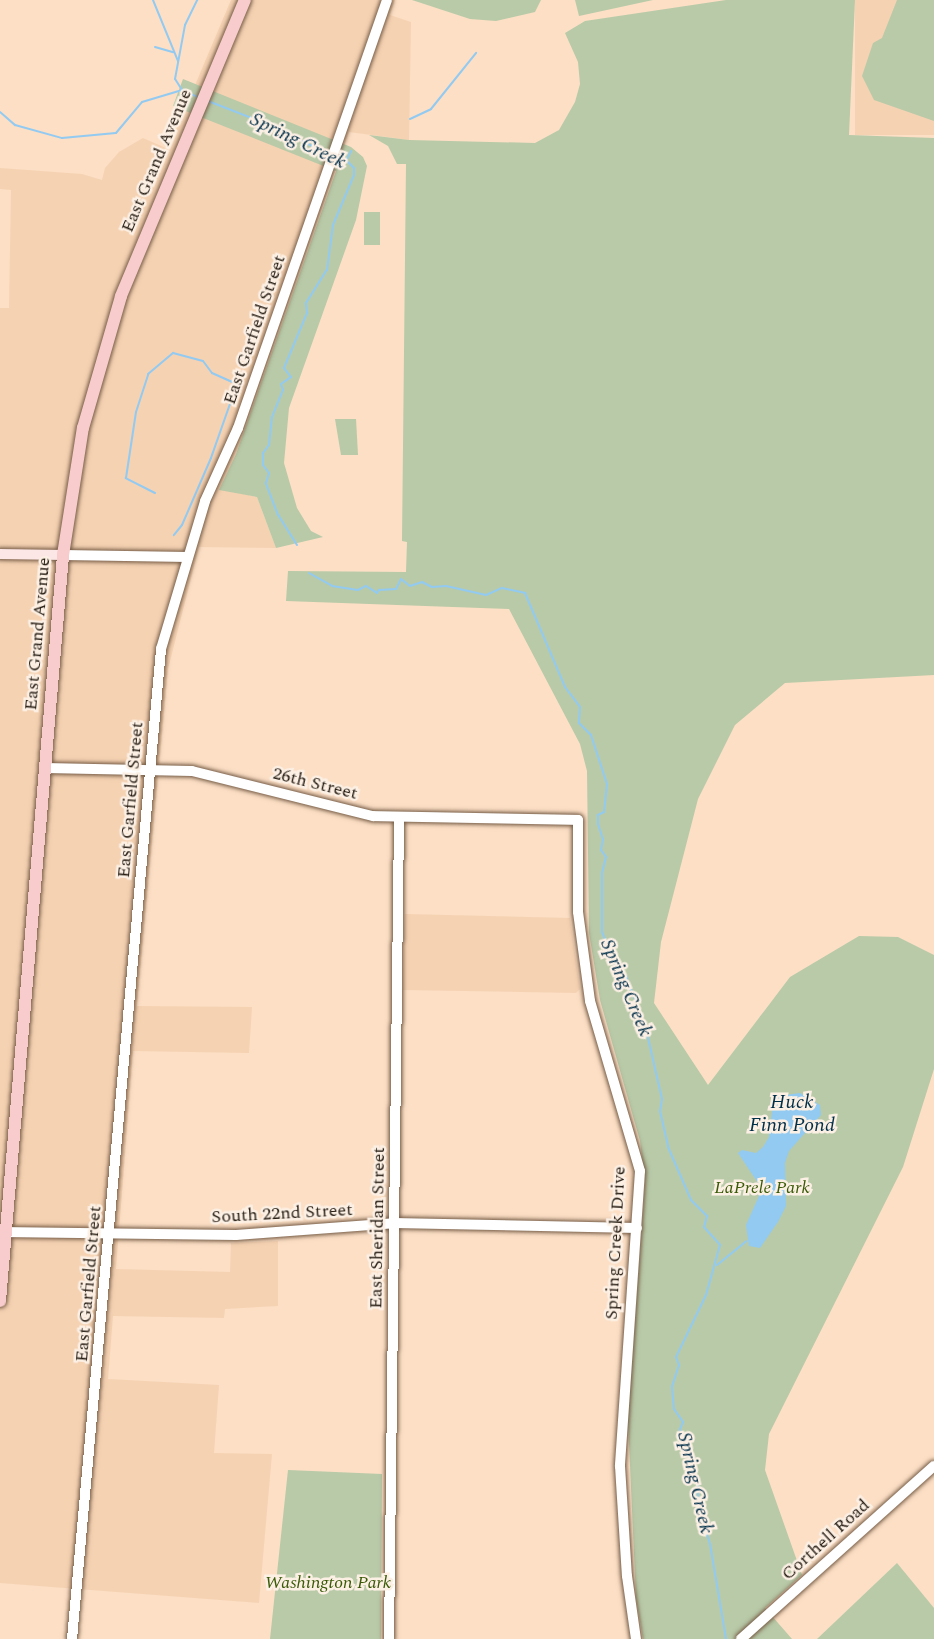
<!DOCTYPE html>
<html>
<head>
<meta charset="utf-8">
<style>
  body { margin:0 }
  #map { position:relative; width:934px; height:1639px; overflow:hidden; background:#fcdfc5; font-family:Spectral,serif }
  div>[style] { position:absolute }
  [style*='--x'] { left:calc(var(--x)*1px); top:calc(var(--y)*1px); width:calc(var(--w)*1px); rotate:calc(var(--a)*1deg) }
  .built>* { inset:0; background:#f5d2b2; transform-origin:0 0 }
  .green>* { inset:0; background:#b8caa8; transform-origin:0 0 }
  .water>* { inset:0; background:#92caf2 }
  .stream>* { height:2px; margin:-1px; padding:0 1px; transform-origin:1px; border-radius:1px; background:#92caf2 }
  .roads { filter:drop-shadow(0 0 2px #765c46) drop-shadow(0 0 2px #765c46) }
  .tertiary>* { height:10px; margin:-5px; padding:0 5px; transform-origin:5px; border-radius:5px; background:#fff }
  .secondary>* { height:10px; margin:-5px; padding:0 5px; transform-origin:5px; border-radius:5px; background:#fce6e6 }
  .primary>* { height:12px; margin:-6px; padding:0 6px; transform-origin:6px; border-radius:6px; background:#f8cccc }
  span { translate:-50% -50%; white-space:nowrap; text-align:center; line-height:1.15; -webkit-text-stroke:5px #fcf0e5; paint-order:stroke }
  .street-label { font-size:18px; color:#261c12 }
  .park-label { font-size:18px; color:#395a06; font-style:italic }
  .water-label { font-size:20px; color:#002f49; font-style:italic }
</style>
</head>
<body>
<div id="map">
  <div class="built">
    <i style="clip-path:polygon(231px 0,395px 0,390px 15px,411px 22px,409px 140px,349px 132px,236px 454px,220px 489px,257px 497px,276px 548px,199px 547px,168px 669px,137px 1006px,252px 1007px,249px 1053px,133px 1051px,116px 1269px,230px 1272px,231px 1243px,278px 1241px,278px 1306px,225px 1309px,224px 1318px,113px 1316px,108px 1379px,219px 1385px,214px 1453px,272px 1454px,259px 1603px,0 1583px,0 308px,9px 308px,11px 190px,0 189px,0 168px,82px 174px,102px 180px,105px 168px,119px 152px,143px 138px,168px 149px)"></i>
    <i style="left:855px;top:0;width:79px;height:135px"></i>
    <i style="clip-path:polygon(405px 914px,570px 918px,580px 989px,576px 993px,403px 990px)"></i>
  </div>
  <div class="green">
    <i style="clip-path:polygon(412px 0,541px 0,535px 12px,496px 21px,470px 19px)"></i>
    <i style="clip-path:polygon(575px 0,653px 0,579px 16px)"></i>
    <i style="clip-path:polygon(726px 0,855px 0,849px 135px,934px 138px,934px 675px,785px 683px,735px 725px,698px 799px,661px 942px,654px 1003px,708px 1085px,790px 977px,859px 936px,898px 937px,934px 955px,934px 1069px,903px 1167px,769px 1434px,765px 1470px,802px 1575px,765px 1608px,792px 1639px,643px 1639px,636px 1598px,628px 1421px,645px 1182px,640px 1141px,600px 1000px,589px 933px,587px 771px,580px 744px,509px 609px,286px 601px,288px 571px,406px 572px,407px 542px,402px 541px,406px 164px,397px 164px,388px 146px,369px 135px,409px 140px,535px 143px,559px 130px,575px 102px,580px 84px,578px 62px,565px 33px,585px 21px)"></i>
    <i style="clip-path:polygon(897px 0,934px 0,934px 121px,874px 100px,862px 76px,873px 43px,882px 38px)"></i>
    <i style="clip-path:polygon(183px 79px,351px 147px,363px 157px,367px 166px,356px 220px,289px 408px,284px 463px,297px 508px,311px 531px,323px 537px,276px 548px,257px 497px,219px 490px,236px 454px,336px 171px,173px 106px)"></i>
    <i style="left:364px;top:212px;width:16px;height:33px"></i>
    <i style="clip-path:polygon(335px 419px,356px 419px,358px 455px,341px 455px)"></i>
    <i style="clip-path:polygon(288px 1470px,382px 1474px,381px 1639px,270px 1639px)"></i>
    <i style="clip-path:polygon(897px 1563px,934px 1608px,934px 1639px,817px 1639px)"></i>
  </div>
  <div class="water">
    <i style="clip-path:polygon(800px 1093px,820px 1105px,821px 1115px,789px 1151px,785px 1163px,786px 1206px,778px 1222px,760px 1248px,749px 1246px,746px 1225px,759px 1196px,758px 1183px,738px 1153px,742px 1150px,756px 1153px,763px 1147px,769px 1137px,773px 1103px,778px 1096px)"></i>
  </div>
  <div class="stream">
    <i style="--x:153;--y:0;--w:66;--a:67.7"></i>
    <i style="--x:155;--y:47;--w:19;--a:16"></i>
    <i style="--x:182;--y:90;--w:13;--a:-122"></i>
    <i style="--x:175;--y:79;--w:55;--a:-79.5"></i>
    <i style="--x:185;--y:25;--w:28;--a:-64"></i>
    <i style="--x:208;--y:101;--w:69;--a:21.3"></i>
    <i style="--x:272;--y:126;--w:63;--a:26.6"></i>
    <i style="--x:0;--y:112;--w:20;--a:41"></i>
    <i style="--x:15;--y:125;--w:49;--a:15.5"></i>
    <i style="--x:62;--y:138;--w:54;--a:-5.3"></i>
    <i style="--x:116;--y:133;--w:40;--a:-50"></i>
    <i style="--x:142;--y:102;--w:42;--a:-16.7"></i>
    <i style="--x:182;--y:90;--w:20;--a:24"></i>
    <i style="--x:410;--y:119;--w:23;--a:-25"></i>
    <i style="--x:431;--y:109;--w:72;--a:-51.2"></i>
    <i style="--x:347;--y:159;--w:9;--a:-63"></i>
    <i style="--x:155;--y:493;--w:33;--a:-153"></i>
    <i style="--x:126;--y:478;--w:67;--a:-81.4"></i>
    <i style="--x:136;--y:412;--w:40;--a:-72"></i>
    <i style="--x:148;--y:374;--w:33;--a:-40"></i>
    <i style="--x:173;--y:353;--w:31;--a:15"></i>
    <i style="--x:203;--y:361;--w:15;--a:53"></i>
    <i style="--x:212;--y:373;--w:27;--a:24"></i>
    <i style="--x:237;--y:384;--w:78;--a:109.4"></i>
    <i style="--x:211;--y:458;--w:73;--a:113.4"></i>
    <i style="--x:182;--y:525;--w:13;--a:129"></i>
    <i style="--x:297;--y:545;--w:36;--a:-122"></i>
    <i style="--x:278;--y:515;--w:34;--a:-111"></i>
    <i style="--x:266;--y:483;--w:10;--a:-73"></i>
    <i style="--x:269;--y:473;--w:10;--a:-127"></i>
    <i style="--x:263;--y:465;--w:12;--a:-90"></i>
    <i style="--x:263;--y:453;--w:10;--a:-53"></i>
    <i style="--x:269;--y:445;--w:28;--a:-84"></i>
    <i style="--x:272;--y:417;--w:29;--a:-68"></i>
    <i style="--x:283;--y:390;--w:6;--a:-108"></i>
    <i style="--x:281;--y:384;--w:12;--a:-35"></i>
    <i style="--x:291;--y:377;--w:11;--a:-128"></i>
    <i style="--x:284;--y:368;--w:60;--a:-67.3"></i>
    <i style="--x:307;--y:313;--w:10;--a:-96"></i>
    <i style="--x:306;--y:303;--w:39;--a:-58"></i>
    <i style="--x:327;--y:270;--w:45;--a:-82.4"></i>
    <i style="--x:333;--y:225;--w:54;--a:-67.2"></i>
    <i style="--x:354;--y:175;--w:7;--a:-90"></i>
    <i style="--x:354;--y:168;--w:10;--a:-135"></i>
    <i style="--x:347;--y:161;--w:12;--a:-160"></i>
    <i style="--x:309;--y:573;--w:26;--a:29"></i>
    <i style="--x:332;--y:586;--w:26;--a:9"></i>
    <i style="--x:358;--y:590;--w:9;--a:-27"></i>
    <i style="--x:366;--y:586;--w:13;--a:32"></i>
    <i style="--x:377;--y:593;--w:4;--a:-56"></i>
    <i style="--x:379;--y:590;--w:17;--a:-3"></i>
    <i style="--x:396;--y:589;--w:11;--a:-63"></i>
    <i style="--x:401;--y:579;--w:11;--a:38"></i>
    <i style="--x:410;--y:586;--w:13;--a:-18"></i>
    <i style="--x:422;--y:582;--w:11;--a:27"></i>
    <i style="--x:432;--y:587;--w:14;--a:-4"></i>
    <i style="--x:446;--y:586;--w:41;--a:12.7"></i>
    <i style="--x:486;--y:595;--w:17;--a:-24"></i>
    <i style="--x:502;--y:588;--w:24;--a:12"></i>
    <i style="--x:525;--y:593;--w:102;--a:66.9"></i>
    <i style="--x:565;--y:687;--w:25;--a:53"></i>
    <i style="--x:580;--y:707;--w:16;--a:94"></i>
    <i style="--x:579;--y:723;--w:17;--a:45"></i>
    <i style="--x:591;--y:735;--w:52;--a:71.9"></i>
    <i style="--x:607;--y:784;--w:28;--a:96"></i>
    <i style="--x:604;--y:812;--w:7;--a:153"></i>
    <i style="--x:598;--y:815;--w:9;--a:90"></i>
    <i style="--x:598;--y:824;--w:16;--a:72"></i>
    <i style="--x:603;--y:839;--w:11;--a:100"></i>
    <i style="--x:601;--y:850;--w:9;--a:54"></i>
    <i style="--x:606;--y:857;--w:16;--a:104"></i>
    <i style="--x:602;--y:873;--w:59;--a:90"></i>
    <i style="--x:602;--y:932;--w:44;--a:67.5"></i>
    <i style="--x:619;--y:973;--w:8;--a:23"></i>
    <i style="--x:626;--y:976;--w:57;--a:69.3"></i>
    <i style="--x:646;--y:1029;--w:72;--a:77.1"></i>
    <i style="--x:662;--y:1099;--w:12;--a:99"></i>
    <i style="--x:660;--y:1111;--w:37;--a:77"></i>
    <i style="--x:668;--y:1147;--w:58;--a:66.5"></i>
    <i style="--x:691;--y:1200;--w:23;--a:45"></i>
    <i style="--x:707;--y:1216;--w:11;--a:105"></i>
    <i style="--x:704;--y:1227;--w:24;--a:48"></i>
    <i style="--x:720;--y:1245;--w:52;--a:105.6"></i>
    <i style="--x:706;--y:1295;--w:69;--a:115.8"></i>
    <i style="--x:676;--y:1357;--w:9;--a:69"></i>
    <i style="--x:679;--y:1365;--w:23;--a:108"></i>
    <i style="--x:672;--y:1387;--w:22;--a:85"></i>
    <i style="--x:674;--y:1409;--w:16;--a:55"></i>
    <i style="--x:683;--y:1422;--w:8;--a:113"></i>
    <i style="--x:680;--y:1429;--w:17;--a:80"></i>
    <i style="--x:683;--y:1446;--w:7;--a:27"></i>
    <i style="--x:689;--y:1449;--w:18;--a:84"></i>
    <i style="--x:691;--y:1467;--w:13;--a:58"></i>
    <i style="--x:698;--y:1478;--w:26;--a:90"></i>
    <i style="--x:698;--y:1504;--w:42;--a:73.3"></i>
    <i style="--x:710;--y:1544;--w:96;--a:80.4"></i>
    <i style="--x:717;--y:1265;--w:38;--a:-39"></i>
  </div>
  <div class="roads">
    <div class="tertiary">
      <i style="--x:63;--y:555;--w:125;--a:0.9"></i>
      <i style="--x:45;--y:768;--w:147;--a:1.2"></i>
      <i style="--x:192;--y:771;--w:187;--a:14"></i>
      <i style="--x:373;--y:816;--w:205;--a:1.1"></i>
      <i style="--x:578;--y:820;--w:92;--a:90"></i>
      <i style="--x:578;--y:912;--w:90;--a:82.3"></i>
      <i style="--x:590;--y:1001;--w:177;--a:73.6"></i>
      <i style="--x:640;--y:1171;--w:296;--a:93.9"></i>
      <i style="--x:620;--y:1466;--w:110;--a:86.4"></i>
      <i style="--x:627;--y:1576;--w:64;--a:81.9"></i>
      <i style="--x:0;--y:1232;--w:236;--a:0.7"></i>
      <i style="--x:236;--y:1235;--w:158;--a:-4.3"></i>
      <i style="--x:394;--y:1223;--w:243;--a:1.2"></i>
      <i style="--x:72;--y:1639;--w:994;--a:-84.86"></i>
      <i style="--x:161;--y:649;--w:154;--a:-73.4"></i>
      <i style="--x:205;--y:501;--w:80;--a:-65.7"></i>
      <i style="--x:238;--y:428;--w:453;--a:-70.8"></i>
      <i style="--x:389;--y:1639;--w:822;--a:-89.3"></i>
      <i style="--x:741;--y:1639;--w:259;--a:-41.9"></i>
    </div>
    <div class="secondary">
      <i style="--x:0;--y:554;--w:63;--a:0.9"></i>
    </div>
    <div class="primary">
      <i style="--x:0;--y:1301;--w:749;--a:-85.17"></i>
      <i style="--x:63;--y:555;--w:129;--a:-81.1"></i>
      <i style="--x:83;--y:428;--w:137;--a:-73.9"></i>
      <i style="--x:121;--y:296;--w:321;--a:-67.3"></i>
    </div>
  </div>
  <div class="street-label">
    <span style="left:157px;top:161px;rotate:-67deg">East Grand Avenue</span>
    <span style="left:255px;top:330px;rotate:-71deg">East Garfield Street</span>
    <span style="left:38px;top:634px;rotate:-85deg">East Grand Avenue</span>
    <span style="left:315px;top:784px;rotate:14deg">26th Street</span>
    <span style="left:131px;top:800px;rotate:-85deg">East Garfield Street</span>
    <span style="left:282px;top:1214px;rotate:-3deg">South 22nd Street</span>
    <span style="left:378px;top:1228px;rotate:-89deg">East Sheridan Street</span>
    <span style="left:616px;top:1243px;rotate:-87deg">Spring Creek Drive</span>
    <span style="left:89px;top:1284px;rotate:-85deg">East Garfield Street</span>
    <span style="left:826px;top:1540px;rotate:-42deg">Corthell Road</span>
  </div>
  <div class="park-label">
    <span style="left:762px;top:1188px">LaPrele Park</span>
    <span style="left:328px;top:1583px">Washington Park</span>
  </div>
  <div class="water-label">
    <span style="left:298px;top:141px;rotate:26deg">Spring Creek</span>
    <span style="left:626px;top:988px;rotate:67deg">Spring Creek</span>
    <span style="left:792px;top:1114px">Huck<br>Finn Pond</span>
    <span style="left:695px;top:1483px;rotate:77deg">Spring Creek</span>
  </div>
</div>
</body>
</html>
